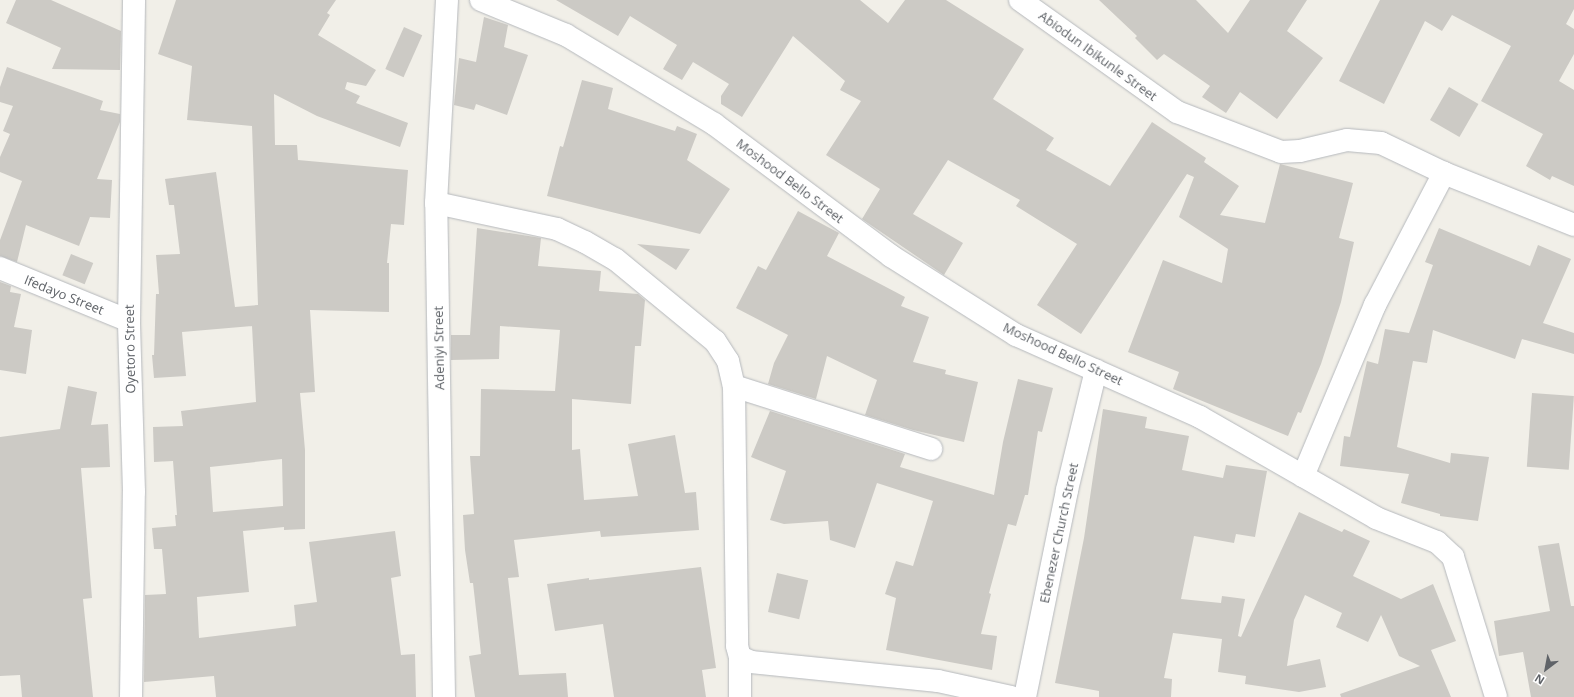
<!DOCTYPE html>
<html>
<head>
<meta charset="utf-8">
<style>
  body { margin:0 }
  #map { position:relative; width:1574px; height:697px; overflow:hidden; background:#f1efe8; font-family:"Open Sans",sans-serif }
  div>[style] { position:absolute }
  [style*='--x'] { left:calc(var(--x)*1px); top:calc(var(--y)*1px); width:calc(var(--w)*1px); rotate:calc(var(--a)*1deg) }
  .building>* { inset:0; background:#cccac5; transform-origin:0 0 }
  .roads { filter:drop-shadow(0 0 1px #b5b8bc) drop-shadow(0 0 1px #b5b8bc) }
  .street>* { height:22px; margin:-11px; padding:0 11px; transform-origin:11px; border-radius:11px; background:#fff }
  span { translate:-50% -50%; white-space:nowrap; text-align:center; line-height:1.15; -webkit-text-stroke:3px #fff; paint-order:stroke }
  .street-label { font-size:13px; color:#5f6368 }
  .north { position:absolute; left:1526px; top:649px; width:40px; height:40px; -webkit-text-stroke:3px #fff; paint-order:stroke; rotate:212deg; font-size:11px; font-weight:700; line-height:16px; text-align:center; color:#5f6368 }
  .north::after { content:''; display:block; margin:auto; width:14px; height:18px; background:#5f6368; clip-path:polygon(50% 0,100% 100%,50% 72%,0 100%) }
</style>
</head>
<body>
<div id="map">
  <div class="building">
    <i style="clip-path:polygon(16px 0,51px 0,121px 31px,120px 70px,52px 69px,61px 48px,6px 23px)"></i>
    <i style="clip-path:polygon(evenodd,176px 0,336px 0,327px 13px,330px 15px,318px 35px,376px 70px,366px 86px,347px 82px,345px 89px,360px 96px,356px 103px,408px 123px,400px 147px,317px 116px,274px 94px,275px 145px,297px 145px,298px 160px,408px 170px,404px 225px,391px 224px,387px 263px,389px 263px,389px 312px,310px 310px,315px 392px,300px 393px,305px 450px,305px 529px,284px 530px,284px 527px,243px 531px,249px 592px,197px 597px,199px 638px,296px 626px,294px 605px,317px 602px,309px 542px,395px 531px,401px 576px,391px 578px,401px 655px,415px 654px,416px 697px,216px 697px,214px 676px,144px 682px,145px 595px,166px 594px,162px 549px,154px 549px,152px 528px,176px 526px,175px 515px,177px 515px,173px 461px,154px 462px,153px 427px,183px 426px,181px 411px,256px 402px,252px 326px,182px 332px,186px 376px,154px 378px,152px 355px,154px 355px,156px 294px,159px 294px,156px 255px,180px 254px,174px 205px,169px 205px,165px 179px,216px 172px,235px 307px,258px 305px,252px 126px,187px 120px,192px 66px,158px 54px,176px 0,282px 459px,283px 506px,213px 512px,210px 467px,282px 459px)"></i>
    <i style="clip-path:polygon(556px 0,860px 0,888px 23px,905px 0,946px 0,1024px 49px,993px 99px,1054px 138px,1046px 150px,1110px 186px,1152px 122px,1206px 158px,1204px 162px,1239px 186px,1220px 215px,1265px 223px,1280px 164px,1353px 183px,1339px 238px,1354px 242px,1341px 302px,1321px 364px,1301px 413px,1298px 412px,1288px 436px,1173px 389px,1179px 372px,1128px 352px,1163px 260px,1222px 283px,1228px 249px,1179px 217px,1194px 177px,1187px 174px,1081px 334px,1037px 305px,1077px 244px,1016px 206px,1020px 200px,948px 160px,913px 214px,963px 243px,944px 275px,862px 219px,880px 189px,826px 155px,861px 101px,840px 90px,845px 81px,793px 36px,742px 117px,721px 104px,721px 96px,729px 84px,693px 62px,682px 80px,663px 69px,677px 45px,630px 16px,618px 36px)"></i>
    <i style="clip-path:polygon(1099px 0,1196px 0,1228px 33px,1250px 0,1307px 0,1287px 31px,1323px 58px,1277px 119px,1240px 92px,1226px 113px,1202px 97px,1210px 86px,1164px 54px,1157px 60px,1135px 38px,1137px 36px)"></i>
    <i style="clip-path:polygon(1380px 0,1574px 0,1574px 9px,1566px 24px,1574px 29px,1574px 54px,1559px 81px,1574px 90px,1574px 186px,1552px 176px,1550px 180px,1526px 166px,1543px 134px,1481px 101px,1511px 46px,1452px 15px,1442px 31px,1425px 21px,1384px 104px,1339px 81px)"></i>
    <i style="clip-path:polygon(484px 17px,508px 25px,504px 47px,528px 55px,507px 115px,476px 104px,474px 110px,454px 105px,459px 58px,476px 62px)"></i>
    <i style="left:404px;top:27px;width:20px;height:46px;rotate:24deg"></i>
    <i style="clip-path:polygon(7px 67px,103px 101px,100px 110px,120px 114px,120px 122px,97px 179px,112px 180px,110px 218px,90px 217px,79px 246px,26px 225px,17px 262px,0 256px,0 240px,22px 181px,0 172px,0 157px,10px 134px,3px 131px,13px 106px,0 102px,0 87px)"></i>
    <i style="clip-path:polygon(582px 80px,613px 88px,608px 109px,675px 131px,677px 126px,697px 134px,687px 160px,730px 189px,700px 234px,547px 196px,560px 146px,563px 147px)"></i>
    <i style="left:1449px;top:87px;width:34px;height:38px;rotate:30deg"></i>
    <i style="clip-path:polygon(798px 211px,839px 233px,827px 256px,905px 297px,901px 306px,929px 317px,913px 362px,946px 370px,945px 374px,978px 382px,964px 442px,913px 430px,865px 415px,877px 380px,827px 356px,816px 399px,768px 384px,774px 363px,788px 335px,736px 308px,758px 266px,766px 270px)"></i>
    <i style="clip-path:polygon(477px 228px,541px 238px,538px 266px,601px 271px,599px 291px,638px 294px,645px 300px,641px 346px,635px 346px,631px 404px,572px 399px,572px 450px,580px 449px,584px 500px,638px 496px,628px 444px,675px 435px,685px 493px,696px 492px,699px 530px,601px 537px,600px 531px,514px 540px,519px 577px,508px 578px,519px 675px,566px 673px,568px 697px,475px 697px,469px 656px,481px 654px,473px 583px,470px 583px,465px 550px,463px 515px,474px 514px,470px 456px,480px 456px,481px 389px,555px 391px,560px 330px,500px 326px,499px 359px,451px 360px,451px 335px,470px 335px)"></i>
    <i style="clip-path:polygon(1439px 228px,1530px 266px,1538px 245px,1571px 259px,1543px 323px,1574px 333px,1574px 354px,1522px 339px,1515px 359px,1433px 330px,1427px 363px,1413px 361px,1397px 447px,1450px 463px,1451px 453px,1489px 457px,1478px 521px,1440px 516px,1440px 514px,1401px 503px,1409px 474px,1340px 466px,1344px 436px,1350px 437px,1367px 361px,1378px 364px,1385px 329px,1409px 333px,1433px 265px,1425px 262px)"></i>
    <i style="clip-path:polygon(637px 244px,690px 249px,676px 270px)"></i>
    <i style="left:71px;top:254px;width:24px;height:23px;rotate:22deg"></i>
    <i style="clip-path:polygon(0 282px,11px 286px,10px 292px,21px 294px,14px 327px,32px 330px,26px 374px,0 370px)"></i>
    <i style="clip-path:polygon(1018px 379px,1053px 388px,1042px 432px,1038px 431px,1028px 495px,1025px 495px,1016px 526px,1008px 524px,989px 593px,991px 594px,981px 634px,997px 636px,992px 670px,886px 650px,896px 598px,885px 594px,896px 561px,913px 566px,933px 501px,877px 483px,855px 548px,830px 540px,828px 521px,784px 524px,770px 520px,786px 471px,751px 457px,770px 411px,905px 454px,900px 467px,994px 495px,1003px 442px)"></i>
    <i style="clip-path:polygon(68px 386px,97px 392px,91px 425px,108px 424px,110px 467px,81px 468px,92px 598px,83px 599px,93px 697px,22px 697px,20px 675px,0 676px,0 437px,60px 429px)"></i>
    <i style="left:1532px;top:393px;width:42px;height:74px;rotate:4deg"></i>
    <i style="clip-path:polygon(1103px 409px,1147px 417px,1145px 428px,1189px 436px,1182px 470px,1223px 478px,1226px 465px,1267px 471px,1255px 537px,1236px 534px,1234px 543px,1194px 536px,1181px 599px,1221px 603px,1222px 596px,1245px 599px,1238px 636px,1241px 637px,1299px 512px,1342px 532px,1344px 529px,1370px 541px,1353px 576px,1401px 599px,1433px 584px,1456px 641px,1431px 650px,1451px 697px,1341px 697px,1340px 694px,1420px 666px,1399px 656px,1381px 615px,1368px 642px,1336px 627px,1342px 613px,1305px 595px,1294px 620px,1287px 666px,1320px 659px,1326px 687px,1299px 692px,1245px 684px,1246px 676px,1218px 672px,1222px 639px,1173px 633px,1164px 678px,1172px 679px,1171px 697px,1099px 697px,1099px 691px,1055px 683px,1084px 538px)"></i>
    <i style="clip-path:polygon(1559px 543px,1571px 606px,1574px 606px,1574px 697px,1531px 697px,1523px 652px,1499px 656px,1494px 621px,1550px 611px,1538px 546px)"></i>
    <i style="clip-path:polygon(701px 567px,716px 668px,702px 670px,706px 697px,614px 697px,603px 624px,555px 631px,547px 584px,589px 578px,589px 580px)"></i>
    <i style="left:777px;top:573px;width:32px;height:40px;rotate:13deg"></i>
  </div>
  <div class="roads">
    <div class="street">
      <i style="--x:481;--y:0;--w:92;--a:22.4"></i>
      <i style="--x:566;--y:35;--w:173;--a:31"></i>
      <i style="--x:714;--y:124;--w:221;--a:36.7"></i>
      <i style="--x:891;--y:256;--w:148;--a:32.3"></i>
      <i style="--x:1016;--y:335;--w:201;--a:24"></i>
      <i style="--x:1200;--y:417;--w:203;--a:29.8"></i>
      <i style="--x:1376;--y:518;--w:66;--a:21.5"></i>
      <i style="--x:1437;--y:542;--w:22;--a:43"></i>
      <i style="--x:1453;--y:557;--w:146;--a:72.9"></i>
      <i style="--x:1020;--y:0;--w:193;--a:35.5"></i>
      <i style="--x:1177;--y:112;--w:111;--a:21"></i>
      <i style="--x:1281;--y:152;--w:19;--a:-3"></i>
      <i style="--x:1300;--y:151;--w:48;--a:-13.2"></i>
      <i style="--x:1347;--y:140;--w:34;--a:5"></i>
      <i style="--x:1381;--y:143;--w:70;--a:25.5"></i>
      <i style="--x:1444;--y:173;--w:140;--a:21.8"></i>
      <i style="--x:436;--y:203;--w:124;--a:12.1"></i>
      <i style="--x:557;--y:229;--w:31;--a:25"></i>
      <i style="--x:585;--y:242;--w:34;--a:30"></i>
      <i style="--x:615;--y:259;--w:129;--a:39.4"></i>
      <i style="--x:715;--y:341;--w:24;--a:57"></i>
      <i style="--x:728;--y:361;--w:26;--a:77"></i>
      <i style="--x:734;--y:386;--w:260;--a:89.3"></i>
      <i style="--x:737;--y:646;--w:11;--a:75"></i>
      <i style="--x:740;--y:657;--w:12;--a:24"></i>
      <i style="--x:751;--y:662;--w:188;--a:5.8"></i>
      <i style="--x:938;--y:681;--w:75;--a:12.4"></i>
      <i style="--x:0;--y:268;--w:139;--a:22.3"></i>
      <i style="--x:734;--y:386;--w:207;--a:17.7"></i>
      <i style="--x:1303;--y:476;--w:186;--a:-67.2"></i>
      <i style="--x:1375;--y:305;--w:149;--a:-62.4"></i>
      <i style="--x:740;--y:657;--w:40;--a:90"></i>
      <i style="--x:131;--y:697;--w:205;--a:-89.2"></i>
      <i style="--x:134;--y:492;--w:171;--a:-91.7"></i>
      <i style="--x:129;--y:321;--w:321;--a:-89.1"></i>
      <i style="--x:444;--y:697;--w:494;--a:-90.9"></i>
      <i style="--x:436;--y:203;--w:203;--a:-86.9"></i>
      <i style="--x:1025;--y:697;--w:211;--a:-78.5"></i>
      <i style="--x:1067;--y:490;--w:123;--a:-76.4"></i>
    </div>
  </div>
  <div class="street-label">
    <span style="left:1098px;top:56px;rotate:36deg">Abiodun Ibikunle Street</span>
    <span style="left:790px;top:181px;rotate:37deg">Moshood Bello Street</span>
    <span style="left:64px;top:295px;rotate:22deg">Ifedayo Street</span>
    <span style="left:439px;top:348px;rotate:-91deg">Adeniyi Street</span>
    <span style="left:130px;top:349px;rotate:-91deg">Oyetoro Street</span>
    <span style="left:1063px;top:354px;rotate:25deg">Moshood Bello Street</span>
    <span style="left:1059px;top:533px;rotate:-78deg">Ebenezer Church Street</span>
  </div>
  <div class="north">N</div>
</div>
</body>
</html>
